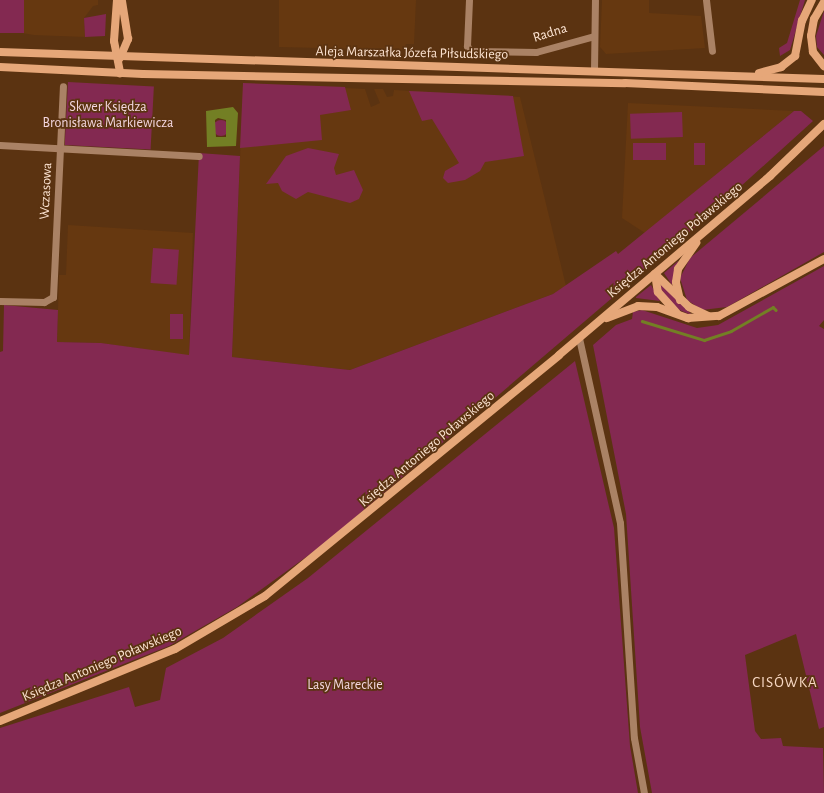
<!DOCTYPE html>
<html>
<head>
<meta charset="utf-8">
<style>
  body { margin:0 }
  #map { position:relative; width:824px; height:793px; overflow:hidden; background:#5b3311; font-family:"Alegreya Sans",sans-serif }
  div>[style] { position:absolute }
  [style*='--x'] { left:calc(var(--x)*1px); top:calc(var(--y)*1px); width:calc(var(--w)*1px); rotate:calc(var(--a)*1deg) }
  .built>* { inset:0; background:#663810 }
  .green>* { inset:0; background:#832951; transform-origin:0 0 }
  .round { border-radius:50% }
  .water>* { inset:0; background:#737f24 }
  .stream>* { height:2.5px; margin:-1.25px; padding:0 1.25px; transform-origin:1.25px; border-radius:1.25px; background:#737f24 }
  .minor>* { height:7px; margin:-3.5px; padding:0 3.5px; transform-origin:3.5px; border-radius:3.5px; background:#aa8265 }
  .secondary>* { height:8px; margin:-4px; padding:0 4px; transform-origin:4px; border-radius:4px; background:#e6a779 }
  span { translate:-50% -50%; white-space:nowrap; text-align:center; line-height:1.15; -webkit-text-stroke:3.5px #5b3311; paint-order:stroke }
  .street-label { font-size:14px; color:#fce3d1 }
  .park-label { font-size:14px; color:#f3d6df }
  .neighbourhood-label { font-size:15px; color:#f8d9c4; letter-spacing:1px }
</style>
</head>
<body>
<div id="map">
  <div class="built">
    <i style="clip-path:polygon(24px 0,98px 0,98px 5px,93px 6px,84px 18px,85px 37px,34px 35px,22px 33px)"></i>
    <i style="clip-path:polygon(279px 0,416px 0,414px 44px,406px 44px,404px 50px,279px 47px)"></i>
    <i style="clip-path:polygon(602px 0,649px 0,649px 13px,701px 16px,705px 48px,606px 54px,600px 47px)"></i>
    <i style="clip-path:polygon(243px 83px,365px 89px,371px 107px,380px 103px,374px 89px,383px 89px,387px 97px,393px 96px,394px 90px,520px 97px,566px 286px,553px 294px,350px 370px,232px 357px)"></i>
    <i style="clip-path:polygon(628px 103px,794px 111px,645px 233px,622px 218px)"></i>
    <i style="clip-path:polygon(68px 225px,193px 233px,189px 356px,101px 343px,57px 342px,59px 275px,66px 275px)"></i>
  </div>
  <div class="green">
    <i style="left:0;top:0;width:24px;height:33px"></i>
    <i style="clip-path:polygon(800px 0,805px 0,790px 50px,780px 56px,779px 48px,787px 43px)"></i>
    <i style="clip-path:polygon(824px 11px,824px 55px,817px 47px,816px 36px)"></i>
    <i style="clip-path:polygon(106px 14px,105px 36px,85px 37px,84px 18px)"></i>
    <i style="left:68px;top:82px;width:86px;height:63px;rotate:3deg"></i>
    <i style="clip-path:polygon(243px 83px,345px 87px,351px 110px,320px 115px,322px 140px,240px 148px)"></i>
    <i style="clip-path:polygon(409px 91px,513px 96px,524px 156px,485px 162px,480px 171px,465px 180px,448px 183px,443px 178px,445px 171px,459px 163px,432px 119px,422px 121px)"></i>
    <i style="clip-path:polygon(794px 111px,801px 111px,813px 121px,708px 216px,324px 544px,237px 607px,169px 646px,0 713px,0 352px,3px 351px,4px 305px,58px 310px,57px 342px,101px 343px,189px 355px,199px 153px,240px 156px,232px 357px,350px 370px,553px 294px,616px 251px,618px 254px)"></i>
    <i style="left:682px;top:112px;width:25px;height:52px;rotate:88deg"></i>
    <i class="round" style="left:213px;top:120px;width:16px;height:16px"></i>
    <i style="left:666px;top:143px;width:17px;height:33px;rotate:90deg"></i>
    <i style="left:694px;top:143px;width:11px;height:22px"></i>
    <i style="clip-path:polygon(824px 146px,824px 252px,727px 307px,702px 310px,687px 300px,680px 278px,690px 258px)"></i>
    <i style="clip-path:polygon(308px 148px,339px 154px,334px 168px,336px 175px,354px 170px,363px 190px,359px 199px,350px 203px,308px 192px,296px 199px,282px 191px,278px 183px,266px 184px,286px 156px)"></i>
    <i style="left:153px;top:248px;width:26px;height:35px;rotate:4deg"></i>
    <i style="clip-path:polygon(678px 261px,678px 262px,672px 285px,664px 273px)"></i>
    <i style="clip-path:polygon(824px 266px,824px 320px,819px 326px,824px 329px,824px 727px,819px 729px,796px 634px,745px 655px,755px 731px,761px 739px,781px 738px,783px 746px,823px 748px,824px 793px,652px 793px,640px 727px,626px 514px,593px 345px,616px 325px,632px 319px,633px 312px,642px 310px,697px 328px,718px 325px)"></i>
    <i style="clip-path:polygon(661px 282px,691px 314px,691px 315px,677px 309px,660px 288px)"></i>
    <i style="clip-path:polygon(651px 285px,660px 301px,636px 298px,636px 297px)"></i>
    <i style="left:170px;top:314px;width:13px;height:25px"></i>
    <i style="clip-path:polygon(575px 361px,614px 528px,630px 746px,638px 793px,0 793px,0 728px,129px 687px,135px 707px,160px 700px,166px 668px,223px 638px,308px 578px)"></i>
  </div>
  <div class="water">
    <i style="clip-path:polygon(evenodd,233px 107px,238px 113px,236px 146px,207px 147px,206px 111px,233px 107px,218px 118px,226px 120px,226px 137px,216px 137px,215px 120px,218px 118px)"></i>
  </div>
  <div class="stream">
    <i style="--x:642;--y:321;--w:65;--a:17"></i>
    <i style="--x:704;--y:340;--w:28;--a:-18"></i>
    <i style="--x:731;--y:331;--w:48;--a:-29.7"></i>
    <i style="--x:773;--y:307;--w:4;--a:45"></i>
  </div>
  <div class="minor">
    <i style="--x:469;--y:0;--w:46;--a:92.5"></i>
    <i style="--x:467;--y:46;--w:6;--a:51"></i>
    <i style="--x:471;--y:51;--w:65;--a:0.9"></i>
    <i style="--x:536;--y:52;--w:60;--a:-15.4"></i>
    <i style="--x:706;--y:0;--w:51;--a:83.3"></i>
    <i style="--x:594;--y:70;--w:70;--a:-89.2"></i>
    <i style="--x:0;--y:145;--w:199;--a:3.2"></i>
    <i style="--x:0;--y:301;--w:44;--a:1.3"></i>
    <i style="--x:44;--y:302;--w:10;--a:-29"></i>
    <i style="--x:53;--y:297;--w:211;--a:-87.3"></i>
    <i style="--x:579;--y:338;--w:189;--a:77.5"></i>
    <i style="--x:620;--y:523;--w:215;--a:86.3"></i>
    <i style="--x:634;--y:738;--w:56;--a:79.7"></i>
  </div>
  <div class="secondary">
    <i style="--x:117;--y:0;--w:41;--a:94.2"></i>
    <i style="--x:114;--y:41;--w:33;--a:79"></i>
    <i style="--x:824;--y:2;--w:20;--a:120"></i>
    <i style="--x:814;--y:19;--w:17;--a:100"></i>
    <i style="--x:811;--y:36;--w:16;--a:83"></i>
    <i style="--x:813;--y:52;--w:18;--a:52"></i>
    <i style="--x:0;--y:52;--w:824;--a:1.88"></i>
    <i style="--x:120;--y:58;--w:21;--a:-67"></i>
    <i style="--x:128;--y:39;--w:39;--a:-99"></i>
    <i style="--x:0;--y:67;--w:143;--a:2.8"></i>
    <i style="--x:143;--y:74;--w:482;--a:1.1"></i>
    <i style="--x:625;--y:83;--w:199;--a:2.6"></i>
    <i style="--x:759;--y:73;--w:23;--a:-15"></i>
    <i style="--x:781;--y:67;--w:18;--a:-38"></i>
    <i style="--x:795;--y:56;--w:36;--a:-79"></i>
    <i style="--x:802;--y:21;--w:23;--a:-65"></i>
    <i style="--x:655;--y:274;--w:47;--a:44.1"></i>
    <i style="--x:689;--y:307;--w:21;--a:25"></i>
    <i style="--x:655;--y:274;--w:18;--a:81"></i>
    <i style="--x:658;--y:292;--w:28;--a:48"></i>
    <i style="--x:680;--y:300;--w:18;--a:-103"></i>
    <i style="--x:676;--y:282;--w:13;--a:-81"></i>
    <i style="--x:678;--y:269;--w:32;--a:-55"></i>
    <i style="--x:607;--y:318;--w:33;--a:-21"></i>
    <i style="--x:638;--y:306;--w:19;--a:3"></i>
    <i style="--x:657;--y:307;--w:33;--a:20"></i>
    <i style="--x:688;--y:318;--w:31;--a:-4"></i>
    <i style="--x:719;--y:316;--w:119;--a:-28.5"></i>
    <i style="--x:0;--y:721;--w:189;--a:-22.4"></i>
    <i style="--x:175;--y:649;--w:104;--a:-30.5"></i>
    <i style="--x:265;--y:596;--w:380;--a:-39.3"></i>
    <i style="--x:559;--y:355;--w:277;--a:-40.3"></i>
    <i style="--x:770;--y:176;--w:75;--a:-43.9"></i>
  </div>
  <div class="street-label">
    <span style="left:550px;top:33px;rotate:-17deg">Radna</span>
    <span style="left:412px;top:53px;rotate:1deg">Aleja Marszałka Józefa Piłsudskiego</span>
    <span style="left:46px;top:191px;rotate:-87deg">Wczasowa</span>
    <span style="left:675px;top:240px;rotate:-40deg">Księdza Antoniego Poławskiego</span>
    <span style="left:427px;top:449px;rotate:-40deg">Księdza Antoniego Poławskiego</span>
    <span style="left:102px;top:664px;rotate:-23deg">Księdza Antoniego Poławskiego</span>
  </div>
  <div class="park-label">
    <span style="left:108px;top:115px">Skwer Księdza<br>Bronisława Markiewicza</span>
    <span style="left:345px;top:685px">Lasy Mareckie</span>
  </div>
  <div class="neighbourhood-label">
    <span style="left:785px;top:683px">CISÓWKA</span>
  </div>
</div>
</body>
</html>
